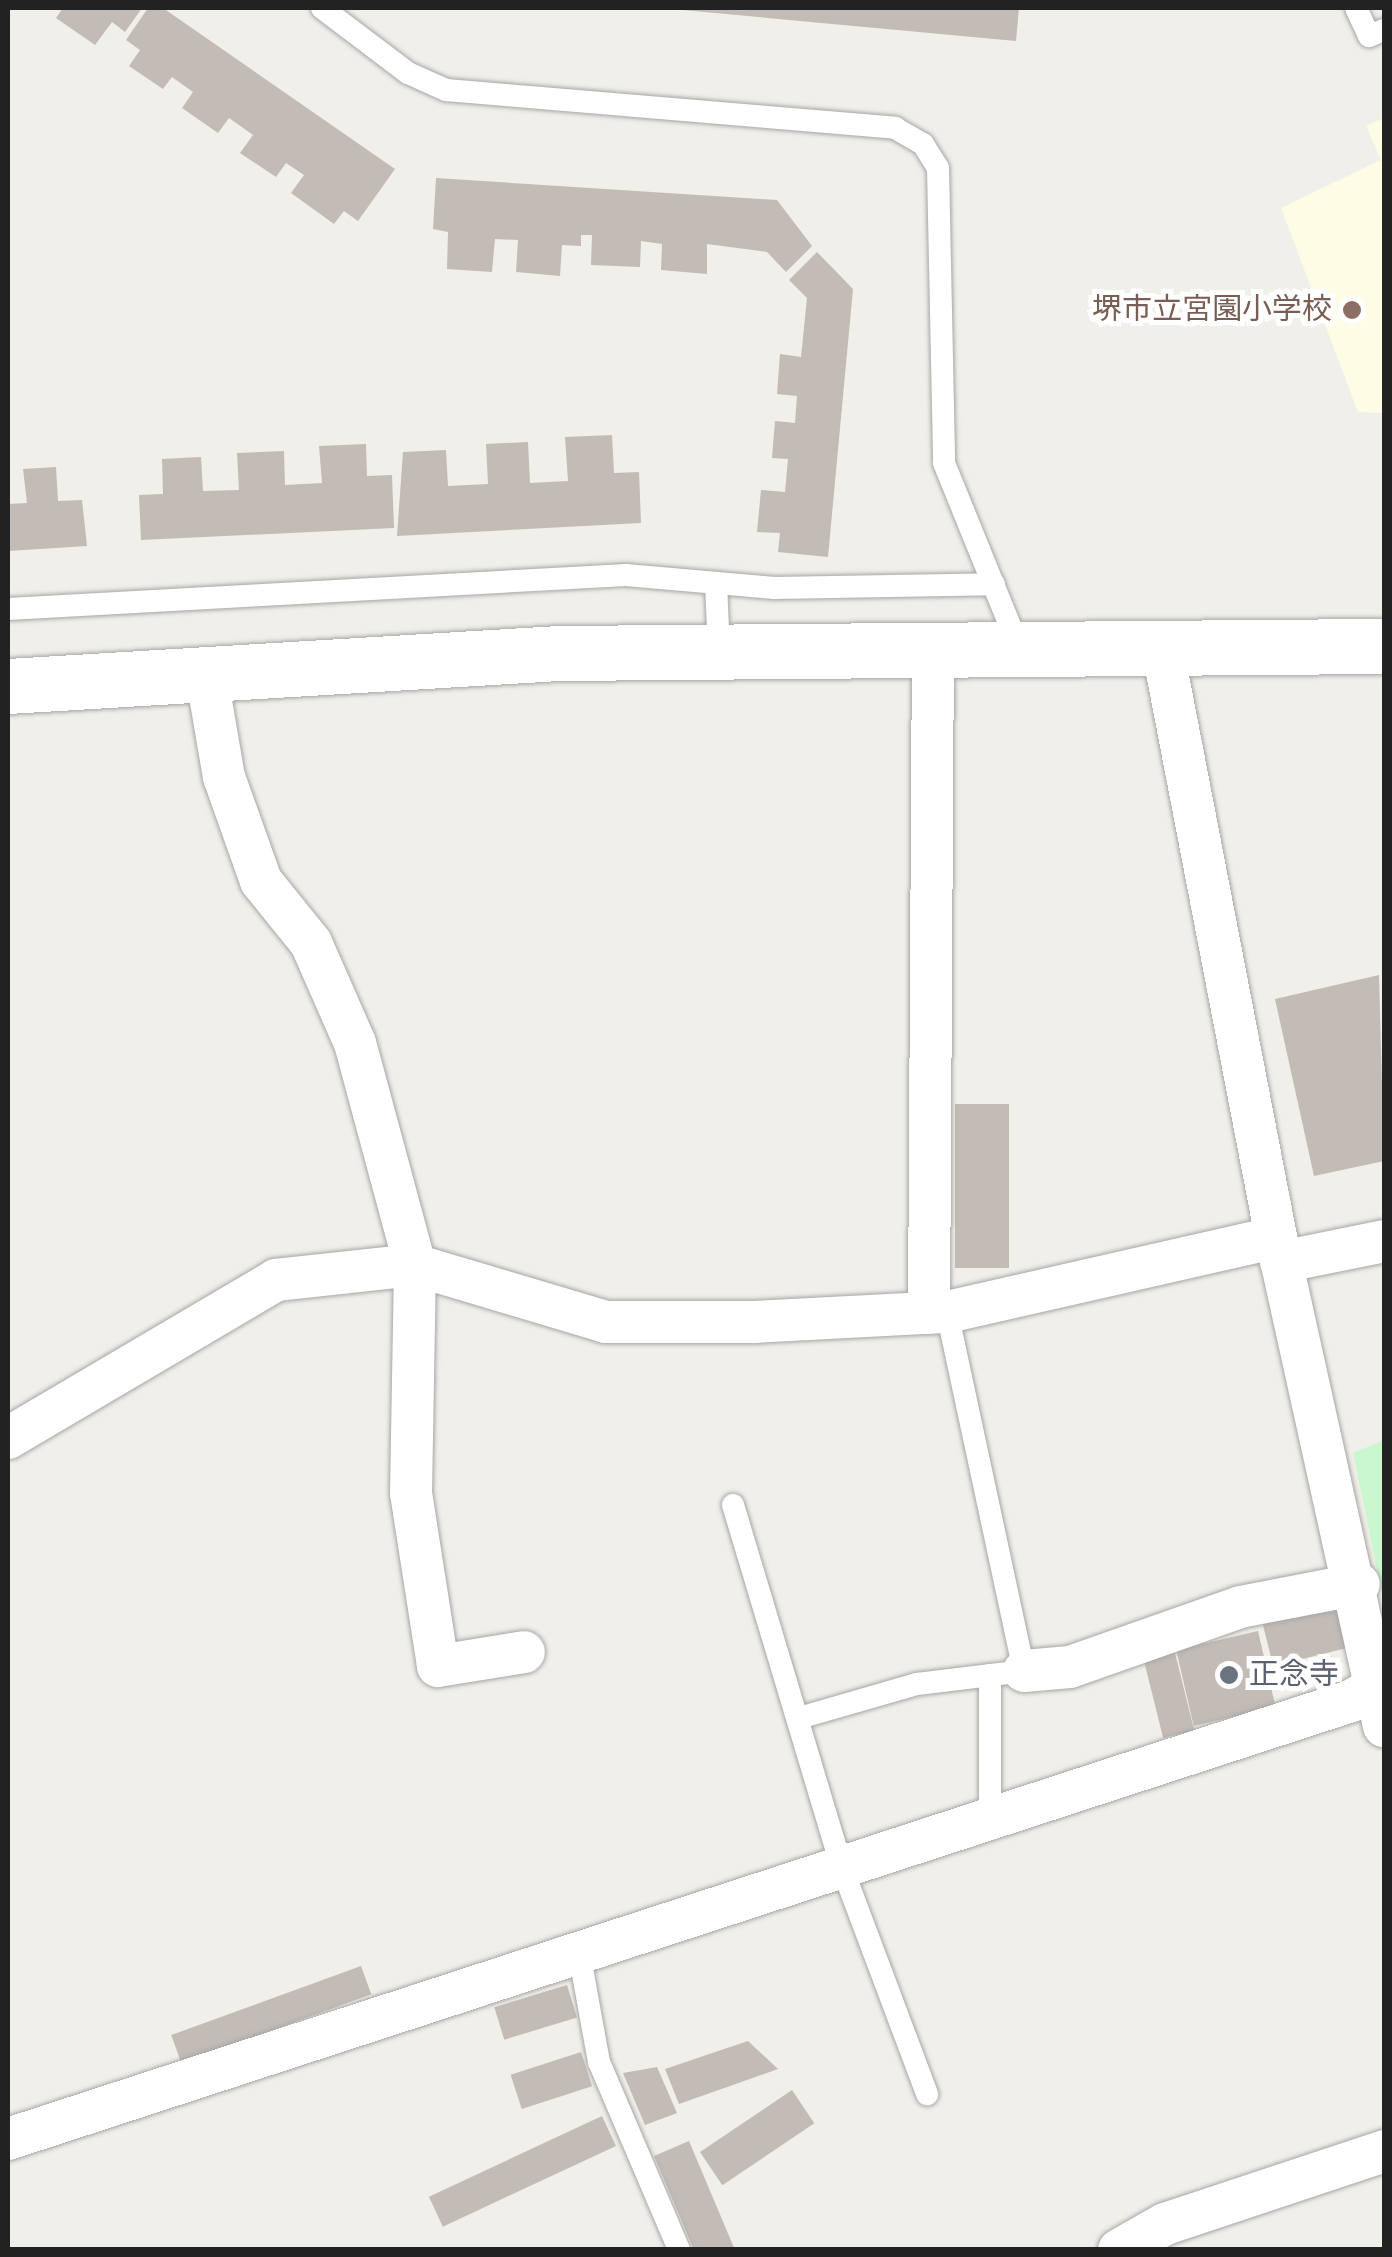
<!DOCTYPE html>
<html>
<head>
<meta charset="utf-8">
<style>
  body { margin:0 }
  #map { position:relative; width:1392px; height:2257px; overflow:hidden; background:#f1efe9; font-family:"Sofia Sans Condensed","Noto Sans JP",sans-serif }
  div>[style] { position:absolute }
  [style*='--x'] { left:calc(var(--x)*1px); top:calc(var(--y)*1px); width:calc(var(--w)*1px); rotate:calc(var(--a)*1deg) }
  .education>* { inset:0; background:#fdfde6 }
  .park>* { inset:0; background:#cbf7cf }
  .building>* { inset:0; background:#c2bbb6; transform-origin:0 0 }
  .roads { filter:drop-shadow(0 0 2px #a6a6a6) drop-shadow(0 0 2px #a6a6a6) }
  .service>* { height:22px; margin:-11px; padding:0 11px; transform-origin:11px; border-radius:11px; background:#fff }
  .minor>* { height:42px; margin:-21px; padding:0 21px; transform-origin:21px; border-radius:21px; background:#fff }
  .tertiary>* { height:55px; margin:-27.5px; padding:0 27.5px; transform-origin:27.5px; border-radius:27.5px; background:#fff }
  .dots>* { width:28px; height:28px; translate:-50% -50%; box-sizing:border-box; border:5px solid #fff; border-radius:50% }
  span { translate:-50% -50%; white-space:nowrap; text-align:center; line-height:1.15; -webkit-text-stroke:10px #fff; paint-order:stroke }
  .education-label { font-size:30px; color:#785e54 }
  .right { translate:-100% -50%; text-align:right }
  .worship-label { font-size:30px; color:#5b616d }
  .left { translate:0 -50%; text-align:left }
  .frame { position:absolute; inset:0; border:10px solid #222; pointer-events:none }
</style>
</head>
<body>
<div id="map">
  <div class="education">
    <i style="clip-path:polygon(1384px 118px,1384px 413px,1358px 412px,1281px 208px,1381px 160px,1366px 126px)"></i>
  </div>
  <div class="park">
    <i style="clip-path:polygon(1384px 1440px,1384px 1603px,1353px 1453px)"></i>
  </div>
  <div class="building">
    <i style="clip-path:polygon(63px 8px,142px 8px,125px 32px,112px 22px,95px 45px,56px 18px)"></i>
    <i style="clip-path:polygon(148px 8px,163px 8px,395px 169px,358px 221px,344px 211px,334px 224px,291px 193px,304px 175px,286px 163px,276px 177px,240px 153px,253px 135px,229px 118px,218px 133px,182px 108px,193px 92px,172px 77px,163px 89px,129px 66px,140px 50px,126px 40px)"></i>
    <i style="clip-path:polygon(661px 8px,1019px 8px,1016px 41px)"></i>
    <i style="clip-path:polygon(436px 178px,777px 200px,812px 246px,786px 272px,767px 252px,707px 244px,707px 274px,661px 270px,662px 244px,641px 241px,640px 267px,591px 265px,592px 235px,581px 235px,581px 246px,562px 245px,560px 276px,516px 272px,518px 240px,495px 239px,492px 272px,447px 269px,448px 232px,433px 229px)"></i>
    <i style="clip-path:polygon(817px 252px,853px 289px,828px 557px,778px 552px,780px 533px,757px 532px,761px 490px,785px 492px,788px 459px,772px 458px,775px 421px,795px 423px,797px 396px,777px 394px,780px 354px,801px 357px,807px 298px,789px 280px)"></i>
    <i style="clip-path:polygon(612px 435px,614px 473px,639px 472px,641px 523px,397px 536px,403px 452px,446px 450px,448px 486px,488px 484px,486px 444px,528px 442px,530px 483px,568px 481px,565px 437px)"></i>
    <i style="clip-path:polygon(366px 444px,367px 476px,392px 475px,394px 528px,141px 540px,139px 495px,163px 494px,162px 459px,201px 457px,203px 491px,239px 490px,237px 453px,284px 451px,285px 485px,322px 483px,319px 446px)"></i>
    <i style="clip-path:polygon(56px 467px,58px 501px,82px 500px,87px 546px,8px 551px,8px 504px,27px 503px,23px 469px)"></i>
    <i style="clip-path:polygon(1379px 975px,1384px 1161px,1314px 1176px,1275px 999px)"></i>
    <i style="left:955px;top:1104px;width:54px;height:164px"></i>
    <i style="left:1340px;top:1595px;width:53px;height:82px;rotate:76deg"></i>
    <i style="left:1258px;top:1631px;width:78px;height:84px;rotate:77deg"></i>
    <i style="left:1172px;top:1641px;width:92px;height:32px;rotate:76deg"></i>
    <i style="left:361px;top:1966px;width:30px;height:202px;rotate:70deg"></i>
    <i style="left:567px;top:1985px;width:34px;height:76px;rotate:73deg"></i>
    <i style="clip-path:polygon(748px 2041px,778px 2069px,679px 2104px,665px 2069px)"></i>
    <i style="left:581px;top:2052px;width:36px;height:74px;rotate:72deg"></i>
    <i style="clip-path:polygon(657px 2067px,677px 2113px,645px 2125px,623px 2073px)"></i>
    <i style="left:792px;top:2090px;width:40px;height:111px;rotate:56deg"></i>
    <i style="left:602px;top:2116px;width:33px;height:191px;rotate:65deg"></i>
    <i style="clip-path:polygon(689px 2141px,735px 2250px,694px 2250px,654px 2156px)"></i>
  </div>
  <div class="roads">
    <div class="service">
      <i style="--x:322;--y:8;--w:108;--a:37.1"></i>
      <i style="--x:408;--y:73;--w:42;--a:24.1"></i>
      <i style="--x:446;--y:90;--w:451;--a:4.8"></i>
      <i style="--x:895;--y:128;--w:32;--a:30"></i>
      <i style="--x:923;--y:144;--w:28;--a:58"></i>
      <i style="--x:938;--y:168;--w:295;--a:88.8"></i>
      <i style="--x:944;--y:463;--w:196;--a:67.9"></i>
      <i style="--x:1356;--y:8;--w:31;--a:65"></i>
      <i style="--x:1369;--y:36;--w:16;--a:-22"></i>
      <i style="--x:716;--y:583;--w:68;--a:87.5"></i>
      <i style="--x:8;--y:609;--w:619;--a:-3.15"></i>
      <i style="--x:626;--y:575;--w:149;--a:5"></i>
      <i style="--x:774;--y:588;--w:220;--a:-1"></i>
      <i style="--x:733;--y:1505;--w:376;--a:73.3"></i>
      <i style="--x:841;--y:1865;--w:245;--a:69.4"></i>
      <i style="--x:990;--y:1675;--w:146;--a:90"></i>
      <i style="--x:799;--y:1718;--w:123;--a:-16.1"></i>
      <i style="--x:917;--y:1684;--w:108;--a:-6.9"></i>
      <i style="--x:1024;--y:1671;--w:367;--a:-102.1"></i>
      <i style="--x:579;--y:1952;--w:112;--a:79.7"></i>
      <i style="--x:599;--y:2062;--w:204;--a:66.9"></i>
    </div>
    <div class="minor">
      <i style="--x:1162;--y:646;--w:602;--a:79.08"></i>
      <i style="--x:1276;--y:1237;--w:501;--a:77.55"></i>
      <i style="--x:206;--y:672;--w:107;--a:80.3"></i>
      <i style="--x:224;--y:777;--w:110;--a:70.4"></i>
      <i style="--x:261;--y:881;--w:80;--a:51.1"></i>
      <i style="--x:311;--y:943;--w:109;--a:66.3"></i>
      <i style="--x:355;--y:1043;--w:230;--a:74.9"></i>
      <i style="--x:415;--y:1265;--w:228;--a:91"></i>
      <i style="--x:411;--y:1493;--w:175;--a:81.1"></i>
      <i style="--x:438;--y:1666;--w:87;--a:-9.2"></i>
      <i style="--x:1281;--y:1262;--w:105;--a:-11.5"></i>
      <i style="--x:929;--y:1313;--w:666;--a:-89.66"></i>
      <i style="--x:8;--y:1438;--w:311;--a:-30.5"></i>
      <i style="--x:276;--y:1280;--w:140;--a:-6.2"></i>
      <i style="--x:415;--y:1265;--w:199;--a:16.6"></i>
      <i style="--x:606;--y:1322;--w:148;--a:0"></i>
      <i style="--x:754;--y:1322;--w:193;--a:-3"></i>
      <i style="--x:947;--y:1312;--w:337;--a:-12.8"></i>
      <i style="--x:1024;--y:1671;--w:46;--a:-5"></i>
      <i style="--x:1070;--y:1667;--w:180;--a:-19.4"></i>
      <i style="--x:1240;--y:1607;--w:121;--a:-10.9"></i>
      <i style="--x:8;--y:2139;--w:1413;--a:-18.06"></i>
      <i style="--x:1351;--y:1701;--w:38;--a:-30"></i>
      <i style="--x:1119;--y:2250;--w:53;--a:-29.5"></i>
      <i style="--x:1165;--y:2224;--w:231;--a:-18.4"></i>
    </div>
    <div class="tertiary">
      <i style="--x:8;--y:686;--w:552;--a:-3.43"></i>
      <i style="--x:559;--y:653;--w:825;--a:-0.49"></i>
    </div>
  </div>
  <div class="dots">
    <i style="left:1352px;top:310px;background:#8d6e63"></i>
    <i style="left:1229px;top:1675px;background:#6b7280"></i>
  </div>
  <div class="education-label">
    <span class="right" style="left:1332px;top:310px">堺市立宮園小学校</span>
  </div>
  <div class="worship-label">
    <span class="left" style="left:1249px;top:1675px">正念寺</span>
  </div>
  <div class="frame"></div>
</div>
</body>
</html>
